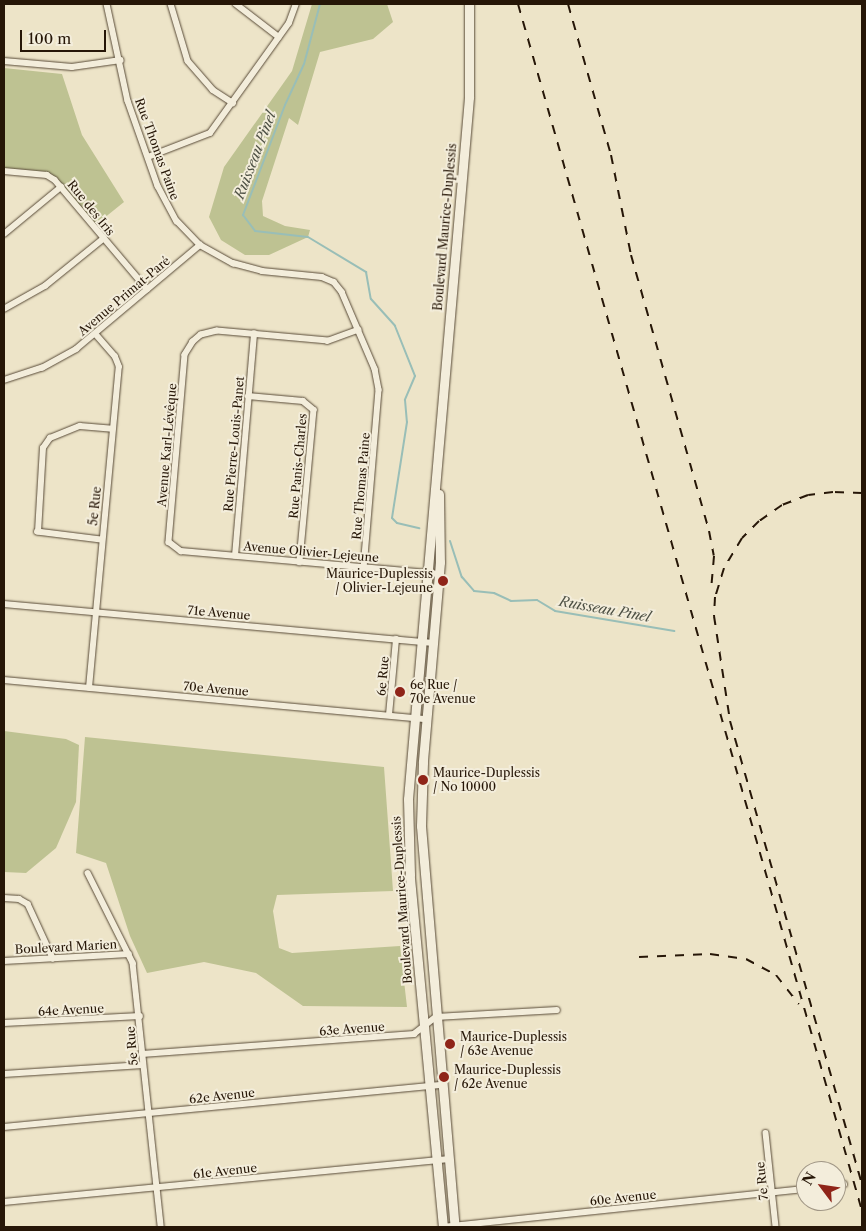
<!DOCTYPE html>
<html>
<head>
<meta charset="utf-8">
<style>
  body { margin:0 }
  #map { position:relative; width:866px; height:1231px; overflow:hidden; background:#ede4c8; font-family:"Libre Caslon Text",serif }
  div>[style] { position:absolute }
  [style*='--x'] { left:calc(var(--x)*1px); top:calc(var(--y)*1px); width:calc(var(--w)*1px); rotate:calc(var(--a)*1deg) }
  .green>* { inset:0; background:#bec292 }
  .stream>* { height:2px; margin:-1px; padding:0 1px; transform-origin:1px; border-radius:1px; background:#99beb7 }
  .roads { filter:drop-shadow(0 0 1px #584a37) drop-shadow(0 0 1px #584a37) }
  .street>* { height:5.5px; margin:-2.75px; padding:0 2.75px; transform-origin:2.75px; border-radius:2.75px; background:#f3eddb }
  .secondary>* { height:9px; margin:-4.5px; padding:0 4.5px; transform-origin:4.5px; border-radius:4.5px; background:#f3eddb }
  .rail>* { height:2px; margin-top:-1px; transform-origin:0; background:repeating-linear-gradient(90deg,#261607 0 9px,transparent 0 18px) }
  .dots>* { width:14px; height:14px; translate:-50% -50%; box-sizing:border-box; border:2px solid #f3eddb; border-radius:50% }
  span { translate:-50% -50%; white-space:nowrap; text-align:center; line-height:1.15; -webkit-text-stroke:4px #f3eddb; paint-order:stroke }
  .street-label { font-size:12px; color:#261607 }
  .poi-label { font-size:12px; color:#261607 }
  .right { translate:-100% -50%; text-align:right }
  .left { translate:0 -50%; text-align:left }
  .water-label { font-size:14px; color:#4e5145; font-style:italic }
  .frame { position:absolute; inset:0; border:5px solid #261607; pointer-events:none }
  .north { position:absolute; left:796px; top:1161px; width:50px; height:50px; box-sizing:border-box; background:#f3eddb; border:1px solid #a19786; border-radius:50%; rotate:301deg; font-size:14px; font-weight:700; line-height:20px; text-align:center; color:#261607 }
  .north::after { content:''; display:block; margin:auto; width:18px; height:22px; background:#8f2418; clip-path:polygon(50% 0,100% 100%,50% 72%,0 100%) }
  .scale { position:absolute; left:20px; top:30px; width:86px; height:22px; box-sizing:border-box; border:2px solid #261607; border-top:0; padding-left:6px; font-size:15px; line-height:18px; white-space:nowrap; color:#261607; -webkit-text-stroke:4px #f3eddb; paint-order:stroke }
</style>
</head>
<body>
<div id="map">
  <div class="green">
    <i style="clip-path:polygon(312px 4px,387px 4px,393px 22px,373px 39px,320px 52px,298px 125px,289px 118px,262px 201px,263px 216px,285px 226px,310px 230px,308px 237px,269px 255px,245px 255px,221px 240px,209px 217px,224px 167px,292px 71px)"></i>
    <i style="clip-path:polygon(4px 68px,62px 74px,82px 135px,124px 202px,93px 227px,48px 176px,4px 173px)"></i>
    <i style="clip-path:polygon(4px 731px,66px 739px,79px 745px,76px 802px,56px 848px,26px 873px,4px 872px)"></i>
    <i style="clip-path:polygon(85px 737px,384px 767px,393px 891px,277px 895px,273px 911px,279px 948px,292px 953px,400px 946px,407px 1007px,303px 1006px,256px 973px,204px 962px,147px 973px,130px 936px,106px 863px,76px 853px)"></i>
  </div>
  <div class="stream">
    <i style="--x:320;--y:4;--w:62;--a:104.9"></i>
    <i style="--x:304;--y:64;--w:45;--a:114.9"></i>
    <i style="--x:285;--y:105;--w:118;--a:110.9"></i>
    <i style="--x:243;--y:215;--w:20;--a:53"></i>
    <i style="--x:255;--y:231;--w:53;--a:6.5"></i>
    <i style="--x:308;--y:237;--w:68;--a:31.1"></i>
    <i style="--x:366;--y:272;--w:27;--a:80"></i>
    <i style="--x:371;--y:299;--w:36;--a:48"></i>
    <i style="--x:395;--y:326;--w:54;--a:68.2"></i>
    <i style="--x:415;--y:376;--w:26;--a:113"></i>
    <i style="--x:405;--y:400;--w:22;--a:85"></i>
    <i style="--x:407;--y:422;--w:97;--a:98.9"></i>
    <i style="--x:392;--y:518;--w:7;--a:45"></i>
    <i style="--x:397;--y:523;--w:23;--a:13"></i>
    <i style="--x:450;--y:541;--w:38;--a:72"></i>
    <i style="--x:462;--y:577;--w:18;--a:49"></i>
    <i style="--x:474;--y:591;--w:20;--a:6"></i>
    <i style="--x:494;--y:593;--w:19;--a:25"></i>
    <i style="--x:511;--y:601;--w:26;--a:-2"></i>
    <i style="--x:537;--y:600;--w:21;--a:31"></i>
    <i style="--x:555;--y:611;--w:121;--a:9.5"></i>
  </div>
  <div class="roads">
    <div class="street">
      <i style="--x:107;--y:4;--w:99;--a:77.8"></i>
      <i style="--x:128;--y:101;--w:90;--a:70.6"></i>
      <i style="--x:158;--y:186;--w:40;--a:62"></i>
      <i style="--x:177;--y:221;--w:33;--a:46"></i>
      <i style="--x:200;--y:245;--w:38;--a:29"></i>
      <i style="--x:233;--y:263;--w:30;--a:15"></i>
      <i style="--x:262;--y:271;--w:60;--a:5.7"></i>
      <i style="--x:322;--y:277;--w:13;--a:23"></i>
      <i style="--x:334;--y:282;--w:13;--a:51"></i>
      <i style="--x:342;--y:292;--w:84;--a:66.8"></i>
      <i style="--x:375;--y:369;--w:21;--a:79"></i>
      <i style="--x:379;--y:390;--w:178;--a:94.8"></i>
      <i style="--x:171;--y:4;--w:59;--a:73.4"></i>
      <i style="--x:188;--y:61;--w:38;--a:49"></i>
      <i style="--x:213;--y:90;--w:24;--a:33"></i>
      <i style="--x:236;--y:4;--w:54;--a:37.5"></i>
      <i style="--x:4;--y:61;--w:68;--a:5"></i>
      <i style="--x:72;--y:67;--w:49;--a:-8.1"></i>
      <i style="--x:148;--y:157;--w:66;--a:-21.2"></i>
      <i style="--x:210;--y:133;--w:135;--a:-54.3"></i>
      <i style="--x:289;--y:23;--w:20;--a:-70"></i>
      <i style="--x:4;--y:171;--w:43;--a:5.3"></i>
      <i style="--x:47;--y:175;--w:9;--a:32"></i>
      <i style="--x:55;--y:180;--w:143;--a:49.8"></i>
      <i style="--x:4;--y:234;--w:74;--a:-39.5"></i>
      <i style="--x:4;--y:309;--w:47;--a:-29.3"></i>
      <i style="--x:45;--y:286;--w:75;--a:-39"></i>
      <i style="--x:359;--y:330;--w:33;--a:160"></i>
      <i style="--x:328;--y:341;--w:111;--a:-174.9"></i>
      <i style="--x:217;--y:331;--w:16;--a:166"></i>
      <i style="--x:201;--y:335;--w:11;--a:139"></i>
      <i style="--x:193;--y:342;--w:15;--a:122"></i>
      <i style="--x:185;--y:355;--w:188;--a:94.9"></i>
      <i style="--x:169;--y:542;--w:15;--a:37"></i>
      <i style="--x:181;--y:551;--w:259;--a:5.1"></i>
      <i style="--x:4;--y:380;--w:40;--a:-18"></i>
      <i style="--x:42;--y:368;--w:39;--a:-29"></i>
      <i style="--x:76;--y:349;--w:162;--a:-40"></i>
      <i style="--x:248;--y:396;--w:55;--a:5.2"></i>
      <i style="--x:303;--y:401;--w:14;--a:39"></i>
      <i style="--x:314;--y:410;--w:153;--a:95.3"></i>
      <i style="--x:101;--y:540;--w:64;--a:-172.8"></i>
      <i style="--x:38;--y:532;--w:84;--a:-86.6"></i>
      <i style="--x:43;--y:448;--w:12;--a:-55"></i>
      <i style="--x:50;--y:438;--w:32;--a:-22"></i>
      <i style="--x:80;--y:426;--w:32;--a:5"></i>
      <i style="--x:235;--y:556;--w:223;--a:-85.1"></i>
      <i style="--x:4;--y:604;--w:431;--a:5.2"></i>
      <i style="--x:4;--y:680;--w:424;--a:5.3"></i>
      <i style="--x:89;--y:688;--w:322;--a:-84.7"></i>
      <i style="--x:119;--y:367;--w:11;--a:-112"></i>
      <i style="--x:115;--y:357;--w:29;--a:-131"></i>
      <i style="--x:389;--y:715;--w:76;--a:-84.7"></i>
      <i style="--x:88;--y:873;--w:101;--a:63.4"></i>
      <i style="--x:133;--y:963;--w:265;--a:83.9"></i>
      <i style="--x:4;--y:898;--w:15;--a:4"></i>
      <i style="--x:19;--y:899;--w:10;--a:29"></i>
      <i style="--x:28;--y:904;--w:60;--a:65.2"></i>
      <i style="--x:4;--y:961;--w:125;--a:-3.2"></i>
      <i style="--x:4;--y:1023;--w:136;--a:-2.9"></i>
      <i style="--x:142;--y:1054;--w:273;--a:-4.2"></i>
      <i style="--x:414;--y:1034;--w:28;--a:-38"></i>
      <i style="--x:436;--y:1017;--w:121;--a:-3.3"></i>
      <i style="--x:4;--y:1074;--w:139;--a:-3.7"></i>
      <i style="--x:4;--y:1127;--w:440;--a:-5.5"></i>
      <i style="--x:766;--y:1133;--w:95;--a:83.9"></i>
      <i style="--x:836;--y:1185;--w:8;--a:-7"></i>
      <i style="--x:4;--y:1202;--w:447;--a:-5.5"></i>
      <i style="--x:443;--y:1227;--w:365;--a:-6"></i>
    </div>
    <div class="secondary">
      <i style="--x:439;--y:494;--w:68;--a:89.2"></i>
      <i style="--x:440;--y:562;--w:201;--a:94.9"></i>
      <i style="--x:423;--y:762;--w:64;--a:91.8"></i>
      <i style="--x:421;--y:826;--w:402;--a:85.2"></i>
      <i style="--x:443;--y:1227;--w:354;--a:-95.4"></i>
      <i style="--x:410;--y:875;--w:76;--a:-91.5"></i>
      <i style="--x:408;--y:799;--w:705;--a:-85.03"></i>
      <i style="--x:469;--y:97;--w:93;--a:-90"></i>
    </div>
  </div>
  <div class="rail">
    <i style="--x:518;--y:4;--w:1255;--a:74.09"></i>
    <i style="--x:568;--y:4;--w:157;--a:74.1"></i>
    <i style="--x:611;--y:155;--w:102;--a:78.7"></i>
    <i style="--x:631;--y:255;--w:287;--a:74.2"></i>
    <i style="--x:709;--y:531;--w:25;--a:79"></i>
    <i style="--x:714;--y:556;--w:36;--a:95"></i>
    <i style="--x:862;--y:493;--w:29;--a:-178"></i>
    <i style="--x:833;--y:492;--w:25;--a:173"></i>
    <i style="--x:808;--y:495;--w:28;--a:159"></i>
    <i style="--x:782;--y:505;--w:28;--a:145"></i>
    <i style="--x:759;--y:521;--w:24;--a:135"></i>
    <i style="--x:742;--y:538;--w:35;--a:121"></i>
    <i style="--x:724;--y:568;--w:30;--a:107"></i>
    <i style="--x:715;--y:597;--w:19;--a:93"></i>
    <i style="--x:714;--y:616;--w:106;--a:81.3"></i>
    <i style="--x:730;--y:721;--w:480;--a:74.1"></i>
    <i style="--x:639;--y:957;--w:71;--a:-2.4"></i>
    <i style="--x:710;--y:954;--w:36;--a:8"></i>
    <i style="--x:746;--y:959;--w:34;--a:28"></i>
    <i style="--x:776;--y:975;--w:37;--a:52"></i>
  </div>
  <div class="dots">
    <i style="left:443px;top:581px;background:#8f2418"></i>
    <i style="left:400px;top:692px;background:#8f2418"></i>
    <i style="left:423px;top:780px;background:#8f2418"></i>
    <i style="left:450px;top:1044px;background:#8f2418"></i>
    <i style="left:444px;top:1077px;background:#8f2418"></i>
  </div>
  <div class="street-label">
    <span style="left:157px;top:149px;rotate:70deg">Rue Thomas Paine</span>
    <span style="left:91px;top:208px;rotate:51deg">Rue des Iris</span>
    <span style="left:445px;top:227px;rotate:-85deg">Boulevard Maurice-Duplessis</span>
    <span style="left:124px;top:296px;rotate:-40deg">Avenue Primat-Paré</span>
    <span style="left:234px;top:444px;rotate:-85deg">Rue Pierre-Louis-Panet</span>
    <span style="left:167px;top:445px;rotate:-85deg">Avenue Karl-Lévêque</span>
    <span style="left:298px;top:466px;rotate:-85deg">Rue Panis-Charles</span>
    <span style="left:361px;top:486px;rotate:-85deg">Rue Thomas Paine</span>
    <span style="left:95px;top:506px;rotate:-84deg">5e Rue</span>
    <span style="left:311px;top:552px;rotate:5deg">Avenue Olivier-Lejeune</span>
    <span style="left:219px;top:613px;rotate:5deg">71e Avenue</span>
    <span style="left:383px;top:676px;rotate:-85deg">6e Rue</span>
    <span style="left:216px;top:689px;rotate:5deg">70e Avenue</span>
    <span style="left:402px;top:900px;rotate:-94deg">Boulevard Maurice-Duplessis</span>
    <span style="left:66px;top:947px;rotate:-3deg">Boulevard Marien</span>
    <span style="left:71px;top:1010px;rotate:-3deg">64e Avenue</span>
    <span style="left:352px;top:1029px;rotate:-4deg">63e Avenue</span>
    <span style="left:132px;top:1046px;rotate:-95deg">5e Rue</span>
    <span style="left:222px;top:1096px;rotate:-6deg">62e Avenue</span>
    <span style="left:225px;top:1171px;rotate:-6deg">61e Avenue</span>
    <span style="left:762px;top:1181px;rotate:-96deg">7e Rue</span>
    <span style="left:623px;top:1198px;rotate:-6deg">60e Avenue</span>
  </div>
  <div class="poi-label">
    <span class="right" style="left:433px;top:581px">Maurice-Duplessis<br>/ Olivier-Lejeune</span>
    <span class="left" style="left:410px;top:692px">6e Rue /<br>70e Avenue</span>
    <span class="left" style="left:433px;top:780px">Maurice-Duplessis<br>/ No 10000</span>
    <span class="left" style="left:460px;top:1044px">Maurice-Duplessis<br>/ 63e Avenue</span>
    <span class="left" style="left:454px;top:1077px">Maurice-Duplessis<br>/ 62e Avenue</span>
  </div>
  <div class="water-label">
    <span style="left:255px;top:155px;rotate:-69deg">Ruisseau Pinel</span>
    <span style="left:605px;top:609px;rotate:10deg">Ruisseau Pinel</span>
  </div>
  <div class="frame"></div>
  <div class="north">N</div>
  <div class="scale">100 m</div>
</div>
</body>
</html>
